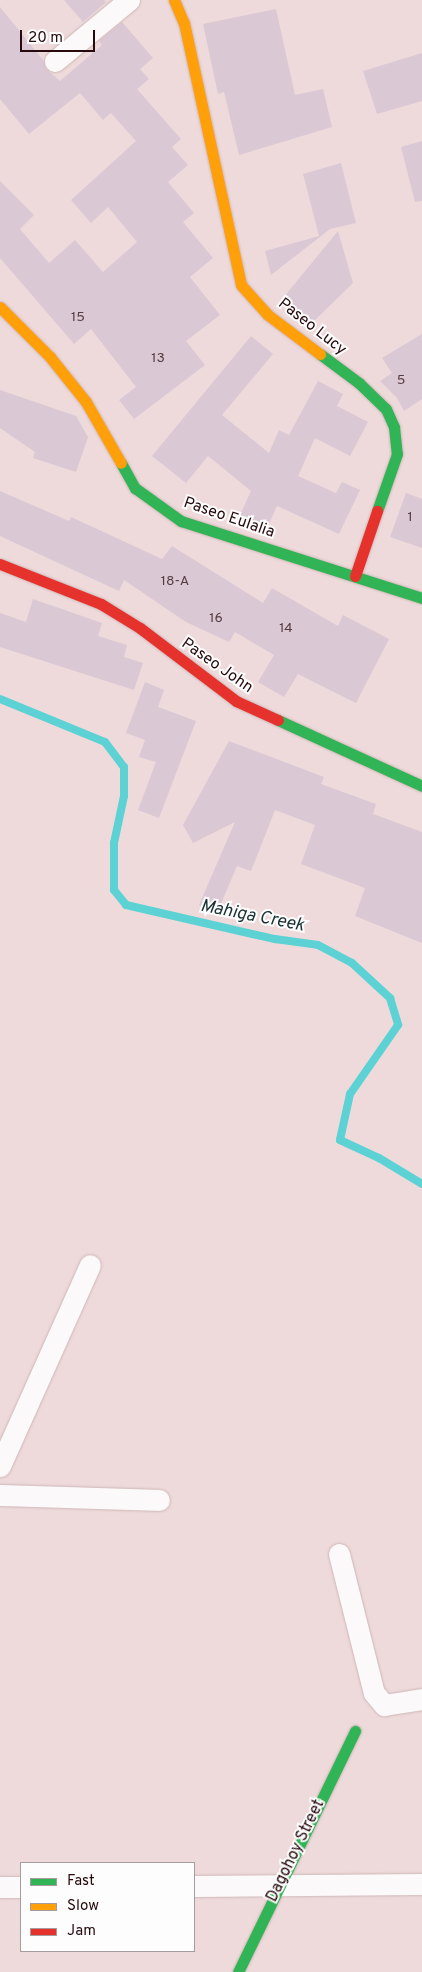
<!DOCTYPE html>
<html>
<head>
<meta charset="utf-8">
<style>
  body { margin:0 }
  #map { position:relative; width:422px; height:1972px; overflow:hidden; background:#eedadb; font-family:Overpass,sans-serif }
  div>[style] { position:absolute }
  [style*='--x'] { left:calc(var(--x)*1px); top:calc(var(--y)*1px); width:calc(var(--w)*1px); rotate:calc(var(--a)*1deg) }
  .stream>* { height:8px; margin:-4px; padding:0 4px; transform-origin:4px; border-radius:4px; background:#5dd2d4 }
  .building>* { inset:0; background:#dac8d4 }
  .roads { filter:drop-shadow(0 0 1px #cfb6b7) drop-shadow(0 0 1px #cfb6b7) }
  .street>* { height:21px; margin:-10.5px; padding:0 10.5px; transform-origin:10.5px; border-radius:10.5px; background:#fcf9fa }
  .fast>* { height:11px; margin:-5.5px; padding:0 5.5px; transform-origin:5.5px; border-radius:5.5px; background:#30b455 }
  .slow>* { height:11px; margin:-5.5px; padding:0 5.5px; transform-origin:5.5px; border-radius:5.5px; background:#ff9f0a }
  .jam>* { height:11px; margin:-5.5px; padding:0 5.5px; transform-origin:5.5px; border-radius:5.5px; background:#e5322d }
  span { translate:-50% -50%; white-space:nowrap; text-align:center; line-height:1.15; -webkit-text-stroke:4px #fdfdfd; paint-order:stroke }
  .number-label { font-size:14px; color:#563c41 }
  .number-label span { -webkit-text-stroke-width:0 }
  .street-label { font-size:16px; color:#270a0d }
  .water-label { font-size:18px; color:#173131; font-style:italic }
  .legend { position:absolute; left:20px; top:1862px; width:175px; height:90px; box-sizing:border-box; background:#fdfdfd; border:1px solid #a79c9d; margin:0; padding:6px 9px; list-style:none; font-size:15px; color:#270a0d }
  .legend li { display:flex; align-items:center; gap:10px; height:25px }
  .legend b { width:25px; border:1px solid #a79c9d }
  .scale { position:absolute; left:20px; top:30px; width:75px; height:22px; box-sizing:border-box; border:2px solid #270a0d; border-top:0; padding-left:6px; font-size:15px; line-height:18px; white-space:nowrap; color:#270a0d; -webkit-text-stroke:4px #fdfdfd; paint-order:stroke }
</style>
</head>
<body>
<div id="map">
  <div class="stream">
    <i style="--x:0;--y:699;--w:113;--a:22.3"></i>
    <i style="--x:105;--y:742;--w:31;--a:53"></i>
    <i style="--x:124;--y:767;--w:29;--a:90"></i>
    <i style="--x:124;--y:796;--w:48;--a:102"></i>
    <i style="--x:114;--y:843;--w:47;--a:90"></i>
    <i style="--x:114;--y:890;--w:19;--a:51"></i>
    <i style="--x:126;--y:905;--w:153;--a:12.9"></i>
    <i style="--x:275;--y:939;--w:43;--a:7.9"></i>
    <i style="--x:318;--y:945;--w:38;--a:28"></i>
    <i style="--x:352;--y:963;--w:52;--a:42.6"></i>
    <i style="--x:390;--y:998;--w:28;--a:73"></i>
    <i style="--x:398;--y:1025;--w:84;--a:124.8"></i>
    <i style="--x:350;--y:1094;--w:47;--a:102.3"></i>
    <i style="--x:340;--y:1140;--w:43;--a:24.8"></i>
    <i style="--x:379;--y:1158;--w:50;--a:31.2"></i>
  </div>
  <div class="building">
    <i style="clip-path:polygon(64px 0,104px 0,106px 2px,83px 22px)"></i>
    <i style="clip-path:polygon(0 7px,43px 60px,46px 69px,60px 81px,102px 45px,99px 41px,122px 22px,153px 58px,140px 69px,149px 79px,137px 89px,181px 139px,172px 147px,188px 165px,168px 182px,194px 213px,183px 222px,213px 258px,190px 277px,220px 315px,186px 341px,205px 365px,134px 419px,119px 400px,136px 387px,91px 329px,74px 344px,0 258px,0 181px,34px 215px,20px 229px,49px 263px,75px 240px,103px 272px,137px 242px,108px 207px,91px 223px,71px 200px,136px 141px,111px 113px,103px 120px,80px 93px,29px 134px,0 99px)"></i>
    <i style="clip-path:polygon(276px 9px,295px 95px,323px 89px,332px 127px,239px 155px,224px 92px,218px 94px,203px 24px)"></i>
    <i style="clip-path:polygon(422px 53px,422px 101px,377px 114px,363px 71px)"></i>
    <i style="clip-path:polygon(422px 141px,422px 201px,415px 202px,401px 147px)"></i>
    <i style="clip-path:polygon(341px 163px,356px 223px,330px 229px,271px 275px,265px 251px,319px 236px,303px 174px)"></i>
    <i style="clip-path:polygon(338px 231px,353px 283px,311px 324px,283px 298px)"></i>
    <i style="clip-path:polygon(422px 334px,422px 399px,404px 411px,397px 398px,380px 381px,392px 373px,382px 358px)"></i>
    <i style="clip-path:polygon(251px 336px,273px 354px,222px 415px,269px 453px,279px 430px,289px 435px,318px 381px,343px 394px,337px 406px,368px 422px,350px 456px,315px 438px,298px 476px,336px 493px,342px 482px,360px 490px,339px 534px,277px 506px,267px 528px,240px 515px,251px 491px,208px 456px,186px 483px,152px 456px)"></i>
    <i style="clip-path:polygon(0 390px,76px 416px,88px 437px,76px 472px,33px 458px,35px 452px,0 428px)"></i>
    <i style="clip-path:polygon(0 491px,69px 521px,71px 517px,162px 559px,172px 546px,263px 603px,272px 588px,338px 626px,343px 615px,389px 639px,356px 703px,298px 674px,284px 697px,258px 682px,274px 655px,235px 632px,229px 642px,186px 622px,124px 580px,119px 591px,0 536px)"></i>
    <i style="clip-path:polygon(406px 493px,422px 499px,422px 548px,390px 537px)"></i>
    <i style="clip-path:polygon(33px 599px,102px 623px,98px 636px,127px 645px,124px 657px,143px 663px,134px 690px,0 647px,0 613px,26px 622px)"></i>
    <i style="clip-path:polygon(145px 682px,164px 690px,158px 707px,196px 721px,159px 818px,138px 810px,156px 762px,139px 757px,145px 740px,126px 733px)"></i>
    <i style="clip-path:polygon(229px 741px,324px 777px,321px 784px,376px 804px,373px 814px,422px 832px,422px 943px,355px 916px,365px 888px,301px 864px,315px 825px,275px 810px,251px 871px,237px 866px,217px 913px,199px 905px,235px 822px,193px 843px,183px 825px)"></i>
  </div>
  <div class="roads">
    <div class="street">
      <i style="--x:55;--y:61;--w:96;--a:-39.5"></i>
      <i style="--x:0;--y:1466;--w:220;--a:-65.9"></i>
      <i style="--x:0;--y:1495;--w:159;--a:1.8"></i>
      <i style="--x:339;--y:1554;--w:143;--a:75.9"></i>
      <i style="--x:374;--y:1693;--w:16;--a:50"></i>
      <i style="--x:384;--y:1705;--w:38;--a:-9"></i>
      <i style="--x:194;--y:1886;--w:228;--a:-0.5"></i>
      <i style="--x:0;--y:1887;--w:21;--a:0"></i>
    </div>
    <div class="fast">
      <i style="--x:320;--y:354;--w:49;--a:36.6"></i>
      <i style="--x:359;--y:383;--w:37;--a:44"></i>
      <i style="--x:386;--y:409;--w:20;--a:66"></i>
      <i style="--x:394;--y:427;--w:27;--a:84"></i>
      <i style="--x:397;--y:454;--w:60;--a:109.3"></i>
      <i style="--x:121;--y:463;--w:29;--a:61"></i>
      <i style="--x:135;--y:488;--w:57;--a:35.7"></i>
      <i style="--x:181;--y:521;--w:253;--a:17.7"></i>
      <i style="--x:278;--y:720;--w:158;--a:24.6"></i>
      <i style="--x:238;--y:1972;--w:268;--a:-64.1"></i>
    </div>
    <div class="slow">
      <i style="--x:174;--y:0;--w:25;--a:67"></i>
      <i style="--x:184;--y:23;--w:268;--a:77.7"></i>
      <i style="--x:241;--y:285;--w:40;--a:48"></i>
      <i style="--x:268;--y:315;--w:65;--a:36.9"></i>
      <i style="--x:0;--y:307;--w:71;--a:45"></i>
      <i style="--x:50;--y:357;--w:58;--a:51.3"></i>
      <i style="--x:86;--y:402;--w:70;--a:60.2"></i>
    </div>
    <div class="jam">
      <i style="--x:0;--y:564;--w:109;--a:21.6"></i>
      <i style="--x:101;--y:604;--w:46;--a:31.6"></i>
      <i style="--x:140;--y:628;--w:121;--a:37.2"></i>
      <i style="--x:236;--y:701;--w:46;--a:24.3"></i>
      <i style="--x:355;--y:576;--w:69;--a:-71.3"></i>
    </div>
  </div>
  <div class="number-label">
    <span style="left:78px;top:318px">15</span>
    <span style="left:158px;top:359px">13</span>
    <span style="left:401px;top:381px">5</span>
    <span style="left:410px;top:518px">1</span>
    <span style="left:175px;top:582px">18-A</span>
    <span style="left:216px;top:619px">16</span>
    <span style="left:286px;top:629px">14</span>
  </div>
  <div class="street-label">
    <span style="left:312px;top:327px;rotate:38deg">Paseo Lucy</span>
    <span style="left:229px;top:518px;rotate:19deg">Paseo Eulalia</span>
    <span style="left:217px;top:666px;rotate:35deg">Paseo John</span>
    <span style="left:296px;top:1851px;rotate:-64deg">Dagohoy Street</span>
  </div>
  <div class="water-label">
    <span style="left:252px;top:917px;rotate:11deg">Mahiga Creek</span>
  </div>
  <ul class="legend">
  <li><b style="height:6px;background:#30b455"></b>Fast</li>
  <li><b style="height:6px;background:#ff9f0a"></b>Slow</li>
  <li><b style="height:6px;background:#e5322d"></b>Jam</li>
  </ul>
  <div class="scale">20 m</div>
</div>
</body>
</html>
